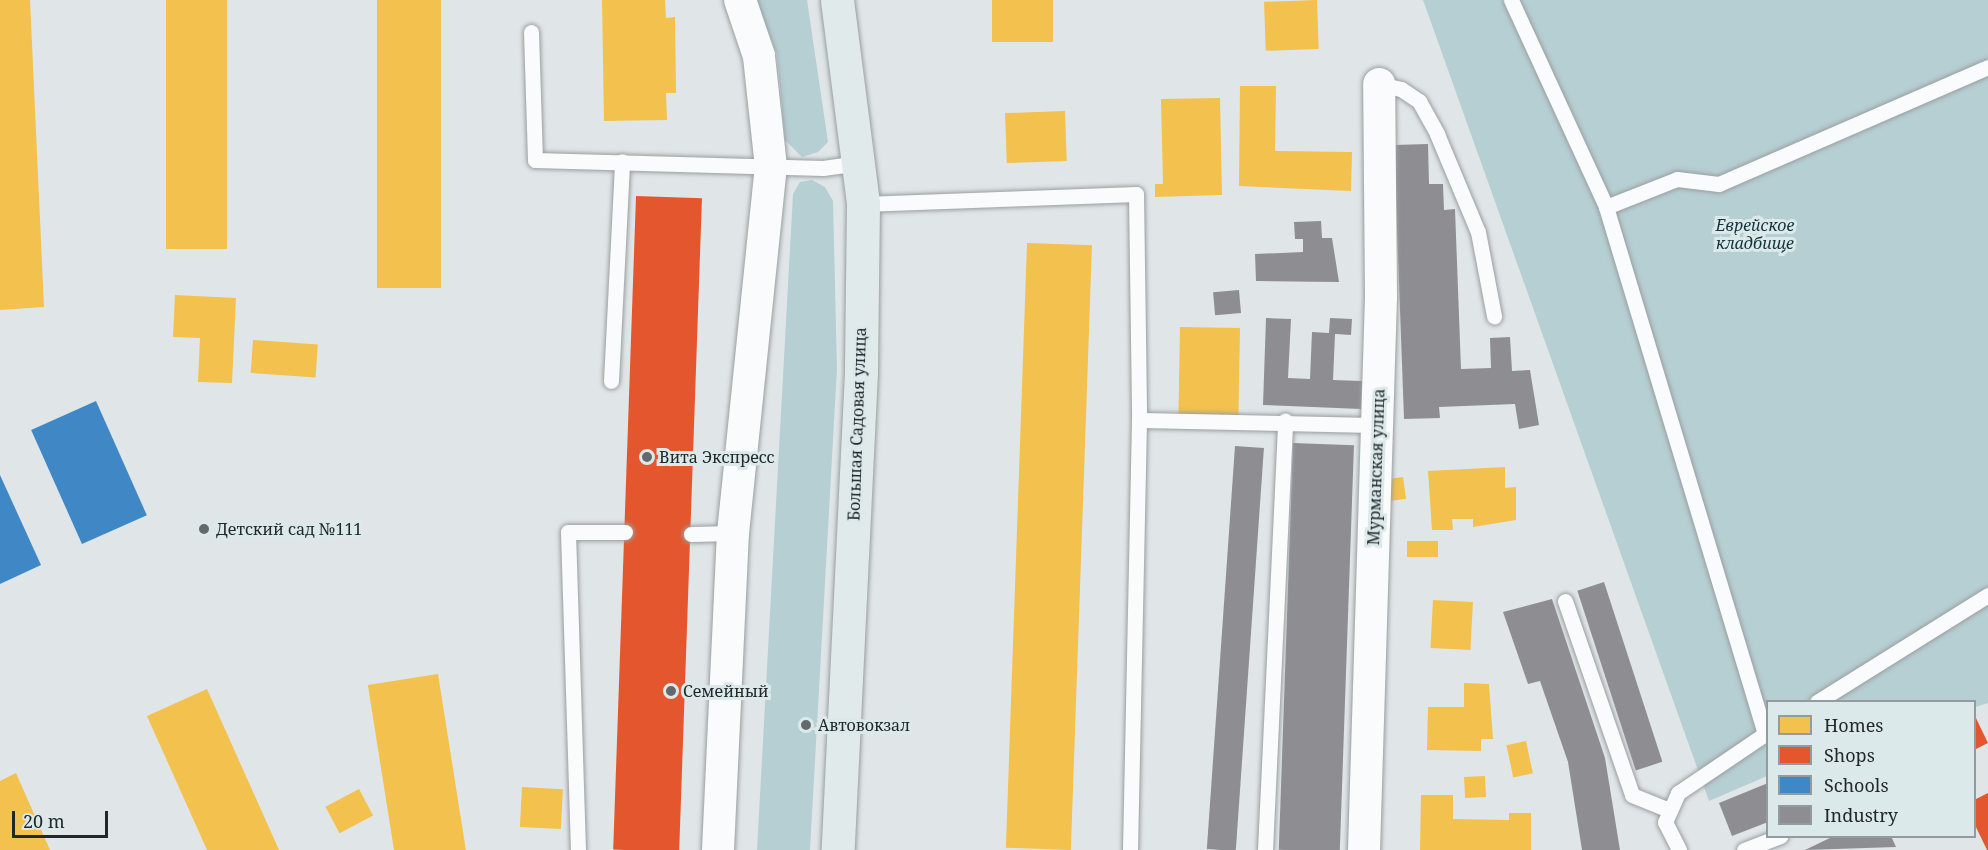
<!DOCTYPE html>
<html>
<head>
<meta charset="utf-8">
<style>
  body { margin:0 }
  #map { position:relative; width:1988px; height:850px; overflow:hidden; background:#e0e6e8; font-family:"Noto Serif",serif }
  div>[style] { position:absolute }
  [style*='--x'] { left:calc(var(--x)*1px); top:calc(var(--y)*1px); width:calc(var(--w)*1px); rotate:calc(var(--a)*1deg) }
  .green>* { inset:0; background:#b6cfd3 }
  .homes>* { inset:0; background:#f2c14e; transform-origin:0 0 }
  .shops>* { inset:0; background:#e4572e; transform-origin:0 0 }
  .schools>* { inset:0; background:#3f88c5; transform-origin:0 0 }
  .industry>* { inset:0; background:#8d8d92; transform-origin:0 0 }
  .roads { filter:drop-shadow(0 0 2px #9a9ea0) drop-shadow(0 0 2px #9a9ea0) }
  .lane>* { height:15px; margin:-7.5px; padding:0 7.5px; transform-origin:7.5px; border-radius:7.5px; background:#fafbfc }
  .street>* { height:32px; margin:-16px; padding:0 16px; transform-origin:16px; border-radius:16px; background:#fafbfc }
  .primary>* { height:33px; margin:-16.5px; padding:0 16.5px; transform-origin:16.5px; border-radius:16.5px; background:#e1eaeb }
  .dots>* { width:16px; height:16px; translate:-50% -50%; box-sizing:border-box; border:3px solid #dce9eb; border-radius:50% }
  span { translate:-50% -50%; white-space:nowrap; text-align:center; line-height:1.15; -webkit-text-stroke:6px #dce9eb; paint-order:stroke }
  .park-label { font-size:16px; color:#12353a; font-style:italic }
  .street-label { font-size:16px; color:#222728 }
  .poi-label { font-size:16px; color:#222728 }
  .left { translate:0 -50%; text-align:left }
  .legend { position:absolute; left:1766px; top:700px; width:210px; height:138px; box-sizing:border-box; background:#dce9eb; border:2px solid #929b9d; margin:0; padding:8px 10px; list-style:none; font-size:18px; color:#222728 }
  .legend li { display:flex; align-items:center; gap:12px; height:30px }
  .legend b { width:30px; border:2px solid #929b9d }
  .scale { position:absolute; left:12px; top:811px; width:96px; height:27px; box-sizing:border-box; border:3px solid #222728; border-top:0; padding-left:8px; font-size:18px; line-height:21px; white-space:nowrap; color:#222728; -webkit-text-stroke:4px #dce9eb; paint-order:stroke }
</style>
</head>
<body>
<div id="map">
  <div class="green">
    <i style="clip-path:polygon(756px 0,807px 0,828px 142px,818px 152px,802px 157px,785px 140px,777px 54px)"></i>
    <i style="clip-path:polygon(1423px 0,1988px 0,1988px 703px,1975px 707px,1974px 702px,1768px 702px,1767px 776px,1709px 801px)"></i>
    <i style="clip-path:polygon(812px 180px,825px 187px,833px 201px,837px 369px,810px 850px,757px 850px,793px 194px,800px 182px)"></i>
  </div>
  <div class="homes">
    <i style="clip-path:polygon(0 0,30px 0,44px 307px,0 310px)"></i>
    <i style="left:166px;top:0;width:61px;height:249px"></i>
    <i style="left:377px;top:0;width:64px;height:288px"></i>
    <i style="clip-path:polygon(602px 0,665px 0,666px 18px,675px 17px,676px 93px,666px 93px,667px 120px,604px 121px)"></i>
    <i style="left:992px;top:0;width:61px;height:42px"></i>
    <i style="left:1317px;top:0;width:49px;height:53px;rotate:88deg"></i>
    <i style="clip-path:polygon(1240px 86px,1276px 86px,1275px 151px,1352px 152px,1351px 191px,1239px 186px)"></i>
    <i style="clip-path:polygon(1220px 98px,1222px 195px,1155px 197px,1155px 184px,1163px 184px,1161px 99px)"></i>
    <i style="left:1065px;top:111px;width:50px;height:60px;rotate:88deg"></i>
    <i style="left:1027px;top:243px;width:65px;height:605px;rotate:2deg"></i>
    <i style="clip-path:polygon(175px 295px,236px 298px,232px 383px,198px 382px,200px 338px,173px 337px)"></i>
    <i style="left:1180px;top:327px;width:60px;height:87px;rotate:1deg"></i>
    <i style="left:253px;top:340px;width:65px;height:33px;rotate:4deg"></i>
    <i style="clip-path:polygon(1505px 467px,1505px 488px,1516px 487px,1516px 520px,1473px 527px,1473px 519px,1452px 519px,1453px 530px,1432px 530px,1428px 471px)"></i>
    <i style="left:1403px;top:477px;width:22px;height:16px;rotate:82deg"></i>
    <i style="left:1407px;top:541px;width:31px;height:16px"></i>
    <i style="left:1433px;top:600px;width:40px;height:48px;rotate:3deg"></i>
    <i style="left:438px;top:674px;width:178px;height:71px;rotate:81deg"></i>
    <i style="clip-path:polygon(1464px 683px,1489px 684px,1493px 739px,1481px 739px,1481px 751px,1427px 750px,1428px 707px,1464px 707px)"></i>
    <i style="clip-path:polygon(207px 689px,279px 850px,207px 850px,147px 716px)"></i>
    <i style="left:1526px;top:741px;width:33px;height:20px;rotate:78deg"></i>
    <i style="clip-path:polygon(16px 773px,50px 850px,0 850px,0 781px)"></i>
    <i style="left:1485px;top:776px;width:21px;height:21px;rotate:87deg"></i>
    <i style="left:522px;top:787px;width:41px;height:40px;rotate:3deg"></i>
    <i style="left:359px;top:789px;width:30px;height:38px;rotate:62deg"></i>
    <i style="clip-path:polygon(1421px 795px,1453px 795px,1453px 819px,1509px 820px,1509px 813px,1531px 813px,1531px 850px,1420px 850px)"></i>
  </div>
  <div class="shops">
    <i style="left:636px;top:196px;width:66px;height:654px;rotate:2deg"></i>
    <i style="clip-path:polygon(1974px 714px,1988px 743px,1974px 750px)"></i>
    <i style="clip-path:polygon(1988px 793px,1988px 850px,1987px 850px,1974px 823px,1974px 800px)"></i>
  </div>
  <div class="schools">
    <i style="left:96px;top:401px;width:125px;height:71px;rotate:66deg"></i>
    <i style="clip-path:polygon(0 475px,41px 565px,0 584px)"></i>
  </div>
  <div class="industry">
    <i style="clip-path:polygon(1428px 144px,1429px 184px,1443px 184px,1444px 210px,1455px 209px,1461px 369px,1491px 368px,1490px 338px,1510px 337px,1512px 371px,1530px 370px,1539px 425px,1519px 429px,1515px 404px,1439px 407px,1440px 418px,1404px 419px,1394px 145px)"></i>
    <i style="clip-path:polygon(1321px 221px,1322px 238px,1332px 238px,1339px 282px,1256px 281px,1255px 254px,1303px 252px,1303px 239px,1295px 239px,1294px 222px)"></i>
    <i style="left:1239px;top:290px;width:23px;height:26px;rotate:85deg"></i>
    <i style="clip-path:polygon(1266px 318px,1291px 319px,1288px 378px,1310px 379px,1312px 332px,1329px 333px,1330px 318px,1352px 319px,1351px 335px,1335px 334px,1333px 380px,1362px 381px,1361px 409px,1263px 405px)"></i>
    <i style="left:1293px;top:443px;width:61px;height:407px;rotate:2deg"></i>
    <i style="left:1235px;top:446px;width:29px;height:404px;rotate:4deg"></i>
    <i style="left:1604px;top:582px;width:189px;height:28px;rotate:72deg"></i>
    <i style="clip-path:polygon(1552px 599px,1605px 758px,1620px 850px,1582px 850px,1568px 762px,1540px 681px,1528px 684px,1503px 612px)"></i>
    <i style="clip-path:polygon(1768px 783px,1768px 822px,1732px 836px,1719px 803px)"></i>
    <i style="clip-path:polygon(1834px 836px,1891px 836px,1896px 847px,1805px 850px)"></i>
  </div>
  <div class="roads">
    <div class="lane">
      <i style="--x:1511;--y:0;--w:228;--a:65.3"></i>
      <i style="--x:1606;--y:207;--w:550;--a:73.21"></i>
      <i style="--x:1765;--y:734;--w:105;--a:145.9"></i>
      <i style="--x:1678;--y:793;--w:32;--a:114"></i>
      <i style="--x:1665;--y:822;--w:31;--a:63"></i>
      <i style="--x:531;--y:32;--w:128;--a:88.2"></i>
      <i style="--x:535;--y:160;--w:288;--a:1.6"></i>
      <i style="--x:823;--y:168;--w:36;--a:-8"></i>
      <i style="--x:1379;--y:84;--w:23;--a:13"></i>
      <i style="--x:1401;--y:89;--w:22;--a:34"></i>
      <i style="--x:1419;--y:101;--w:38;--a:61"></i>
      <i style="--x:1437;--y:134;--w:106;--a:67.3"></i>
      <i style="--x:1478;--y:232;--w:86;--a:79.2"></i>
      <i style="--x:863;--y:204;--w:273;--a:-2.1"></i>
      <i style="--x:1136;--y:194;--w:226;--a:89.2"></i>
      <i style="--x:1139;--y:420;--w:238;--a:1.2"></i>
      <i style="--x:1606;--y:207;--w:76;--a:-21.5"></i>
      <i style="--x:1677;--y:179;--w:42;--a:6.8"></i>
      <i style="--x:1719;--y:184;--w:293;--a:-23.5"></i>
      <i style="--x:611;--y:381;--w:220;--a:-87.1"></i>
      <i style="--x:691;--y:534;--w:42;--a:-1.4"></i>
      <i style="--x:1565;--y:601;--w:205;--a:70.9"></i>
      <i style="--x:1632;--y:795;--w:38;--a:22"></i>
      <i style="--x:1817;--y:702;--w:202;--a:-32"></i>
      <i style="--x:578;--y:850;--w:318;--a:-91.8"></i>
      <i style="--x:568;--y:532;--w:57;--a:0"></i>
      <i style="--x:1130;--y:850;--w:430;--a:-88.8"></i>
      <i style="--x:1265;--y:850;--w:430;--a:-87.3"></i>
      <i style="--x:1744;--y:850;--w:39;--a:-21"></i>
    </div>
    <div class="street">
      <i style="--x:718;--y:850;--w:317;--a:-87.3"></i>
      <i style="--x:733;--y:533;--w:368;--a:-84.1"></i>
      <i style="--x:771;--y:167;--w:112;--a:-96.2"></i>
      <i style="--x:759;--y:56;--w:59;--a:-108.7"></i>
      <i style="--x:1364;--y:850;--w:553;--a:-88.24"></i>
      <i style="--x:1381;--y:297;--w:213;--a:-90.5"></i>
    </div>
    <div class="primary">
      <i style="--x:837;--y:0;--w:206;--a:82.7"></i>
      <i style="--x:863;--y:204;--w:168;--a:90.7"></i>
      <i style="--x:861;--y:372;--w:479;--a:92.8"></i>
    </div>
  </div>
  <div class="dots">
    <i style="left:647px;top:457px;background:#646a6b"></i>
    <i style="left:204px;top:529px;background:#646a6b"></i>
    <i style="left:671px;top:691px;background:#646a6b"></i>
    <i style="left:806px;top:725px;background:#646a6b"></i>
  </div>
  <div class="park-label">
    <span style="left:1755px;top:234px">Еврейское<br>кладбище</span>
  </div>
  <div class="street-label">
    <span style="left:857px;top:424px;rotate:-88deg">Большая Садовая улица</span>
    <span style="left:1376px;top:467px;rotate:-88deg">Мурманская улица</span>
  </div>
  <div class="poi-label">
    <span class="left" style="left:659px;top:457px">Вита Экспресс</span>
    <span class="left" style="left:216px;top:529px">Детский сад №111</span>
    <span class="left" style="left:683px;top:691px">Семейный</span>
    <span class="left" style="left:818px;top:725px">Автовокзал</span>
  </div>
  <ul class="legend">
  <li><b style="height:16px;background:#f2c14e"></b>Homes</li>
  <li><b style="height:16px;background:#e4572e"></b>Shops</li>
  <li><b style="height:16px;background:#3f88c5"></b>Schools</li>
  <li><b style="height:16px;background:#8d8d92"></b>Industry</li>
  </ul>
  <div class="scale">20 m</div>
</div>
</body>
</html>
